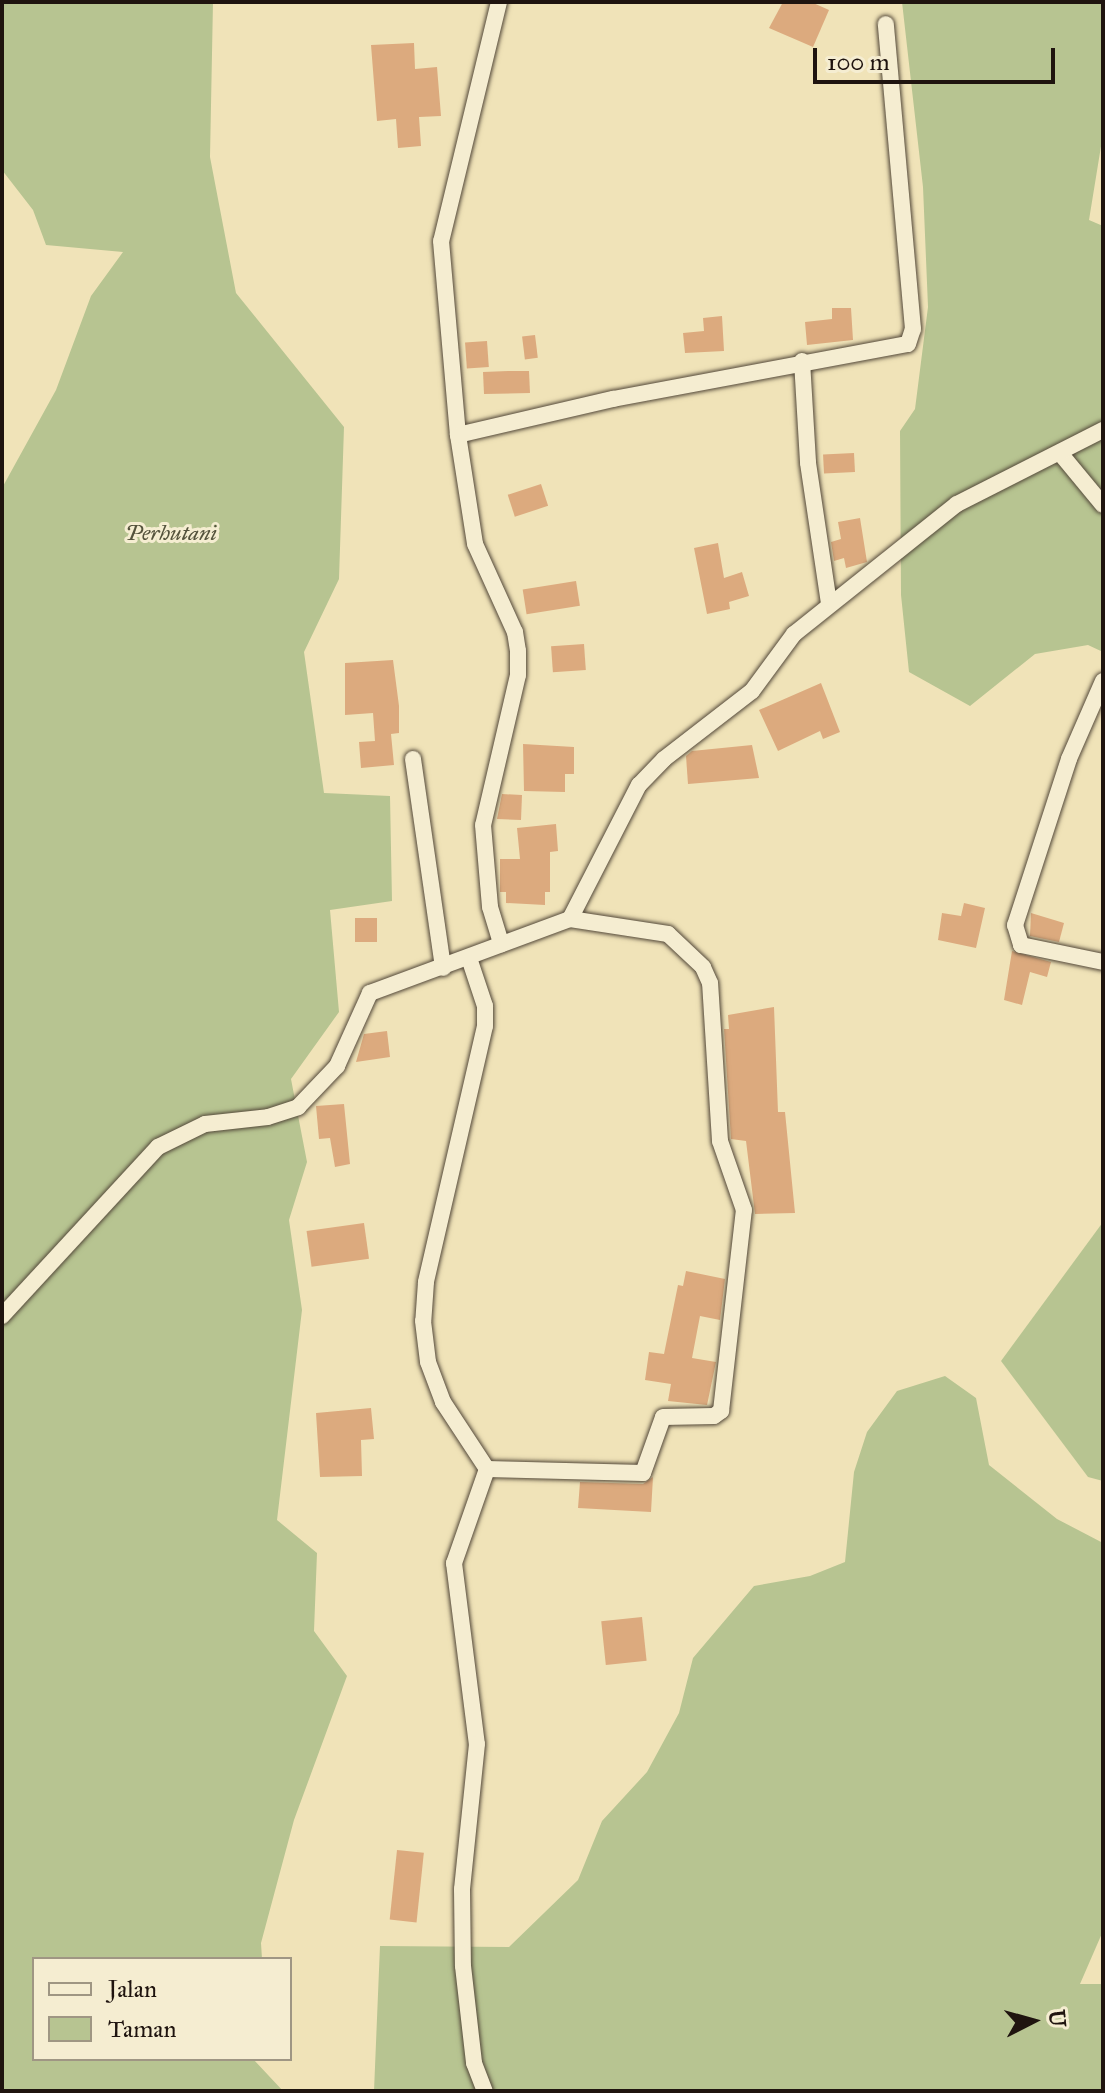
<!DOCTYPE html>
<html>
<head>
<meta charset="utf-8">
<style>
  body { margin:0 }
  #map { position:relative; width:1105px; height:2093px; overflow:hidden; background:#f0e3b8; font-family:"IM FELL Great Primer",serif }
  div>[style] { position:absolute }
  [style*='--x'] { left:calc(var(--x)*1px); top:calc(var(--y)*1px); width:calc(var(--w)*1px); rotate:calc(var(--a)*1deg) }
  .green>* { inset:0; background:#b7c491 }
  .building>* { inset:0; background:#dcaa7e; transform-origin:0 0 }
  .roads { filter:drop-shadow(0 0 2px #534839) drop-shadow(0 0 2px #534839) }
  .street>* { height:16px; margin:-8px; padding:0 8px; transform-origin:8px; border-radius:8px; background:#f5edd1 }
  span { translate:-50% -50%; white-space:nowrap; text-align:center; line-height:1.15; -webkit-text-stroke:6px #f5edd1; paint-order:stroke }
  .park-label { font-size:22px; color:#54523c; font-style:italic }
  .frame { position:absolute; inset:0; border:4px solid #1f140f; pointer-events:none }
  .legend { position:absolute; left:32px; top:1957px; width:260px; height:104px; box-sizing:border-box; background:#f5edd1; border:2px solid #9f9683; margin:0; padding:10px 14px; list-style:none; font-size:24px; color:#1f140f }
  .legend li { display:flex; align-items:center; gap:16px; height:40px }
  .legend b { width:40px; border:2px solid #9f9683 }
  .north { position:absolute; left:993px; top:1981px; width:80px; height:80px; -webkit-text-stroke:6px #f5edd1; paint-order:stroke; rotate:84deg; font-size:22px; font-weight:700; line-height:32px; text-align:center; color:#1f140f }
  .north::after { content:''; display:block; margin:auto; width:28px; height:36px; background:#1f140f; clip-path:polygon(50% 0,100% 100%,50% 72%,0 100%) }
  .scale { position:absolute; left:813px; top:48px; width:242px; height:36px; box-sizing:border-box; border:4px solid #1f140f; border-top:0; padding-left:10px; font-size:24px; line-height:28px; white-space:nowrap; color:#1f140f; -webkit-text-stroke:6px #f5edd1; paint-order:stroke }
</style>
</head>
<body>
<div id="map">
  <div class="green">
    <i style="clip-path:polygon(2px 2px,213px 2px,210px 157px,236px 293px,344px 427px,339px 579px,304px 652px,324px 793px,390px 796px,392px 901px,330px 910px,339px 1012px,291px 1079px,307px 1162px,289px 1220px,302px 1310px,277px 1520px,317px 1553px,314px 1631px,347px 1676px,294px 1820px,261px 1943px,262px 1959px,34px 1959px,34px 2059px,253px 2059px,283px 2091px,2px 2091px,2px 488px,56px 390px,91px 296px,123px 252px,46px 245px,33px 210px,2px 170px)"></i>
    <i style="clip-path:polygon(902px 2px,1103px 2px,1103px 134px,1089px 220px,1103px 226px,1103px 652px,1088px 645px,1035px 654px,970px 706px,909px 672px,901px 595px,900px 431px,915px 409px,928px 307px,923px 187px)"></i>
    <i style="clip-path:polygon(1103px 1222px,1103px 1481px,1088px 1477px,1001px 1361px)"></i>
    <i style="clip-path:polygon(945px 1376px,976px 1398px,989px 1465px,1057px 1519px,1103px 1543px,1103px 1931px,1080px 1984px,1103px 1984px,1103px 2091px,374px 2091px,380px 1946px,509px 1947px,578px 1880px,602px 1821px,647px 1772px,679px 1713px,693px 1658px,754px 1586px,810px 1576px,845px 1562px,854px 1472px,867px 1432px,897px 1391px)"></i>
  </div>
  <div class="building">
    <i style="clip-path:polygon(783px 2px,811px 2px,829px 10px,813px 47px,769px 28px)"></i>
    <i style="clip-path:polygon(414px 43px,415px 69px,437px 67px,441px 116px,419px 117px,421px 146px,398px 148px,396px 119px,377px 121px,371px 45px)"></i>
    <i style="clip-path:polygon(832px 308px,851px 308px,853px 340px,807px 345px,805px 322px,832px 319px)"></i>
    <i style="clip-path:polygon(722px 316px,724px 351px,685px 353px,683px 333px,704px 331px,703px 318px)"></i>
    <i style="left:535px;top:335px;width:23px;height:13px;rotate:83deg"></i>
    <i style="left:487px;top:341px;width:26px;height:22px;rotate:86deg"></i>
    <i style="clip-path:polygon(508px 371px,529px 371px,530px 393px,484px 394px,483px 372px)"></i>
    <i style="left:854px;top:453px;width:19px;height:31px;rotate:87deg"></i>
    <i style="left:541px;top:484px;width:23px;height:35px;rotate:72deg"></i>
    <i style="clip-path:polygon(860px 518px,867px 562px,846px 568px,844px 558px,834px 561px,831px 542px,841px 539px,838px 522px)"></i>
    <i style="clip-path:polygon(718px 543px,724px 578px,742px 572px,749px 596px,729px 602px,730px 609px,707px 614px,694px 548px)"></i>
    <i style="left:576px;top:581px;width:25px;height:54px;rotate:81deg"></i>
    <i style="left:584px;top:644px;width:26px;height:33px;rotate:86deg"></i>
    <i style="clip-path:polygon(393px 660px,399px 706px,399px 733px,391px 734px,394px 765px,361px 768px,359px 742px,375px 741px,373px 713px,345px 715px,345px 663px)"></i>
    <i style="clip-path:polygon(821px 683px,840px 732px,823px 739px,820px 731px,778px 751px,759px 710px)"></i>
    <i style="clip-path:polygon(523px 744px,574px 747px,574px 774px,565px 774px,565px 792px,524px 791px)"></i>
    <i style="clip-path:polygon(752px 745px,759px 778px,688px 784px,686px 756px,692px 751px)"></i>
    <i style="clip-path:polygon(502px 794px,522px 795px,521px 820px,497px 819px)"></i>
    <i style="clip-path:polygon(556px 824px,558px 851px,550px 852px,550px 892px,545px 892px,545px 905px,506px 903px,506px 892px,500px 892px,500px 859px,520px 859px,517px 828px)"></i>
    <i style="clip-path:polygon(964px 903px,985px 908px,976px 948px,938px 940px,942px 913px,961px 916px)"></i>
    <i style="clip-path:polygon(1031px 913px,1064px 923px,1059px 942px,1030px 936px)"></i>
    <i style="left:355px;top:918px;width:22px;height:24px"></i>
    <i style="clip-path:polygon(1012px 951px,1051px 962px,1047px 977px,1030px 972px,1022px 1005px,1004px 1000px)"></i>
    <i style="clip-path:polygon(774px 1007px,778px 1112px,785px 1112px,795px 1213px,755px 1214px,746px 1141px,731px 1139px,724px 1029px,729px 1029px,728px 1015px)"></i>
    <i style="clip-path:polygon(387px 1031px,390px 1057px,356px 1062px,364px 1034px)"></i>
    <i style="clip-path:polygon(344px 1104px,350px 1164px,335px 1167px,330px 1138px,319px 1139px,316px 1106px)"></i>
    <i style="left:364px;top:1223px;width:36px;height:58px;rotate:82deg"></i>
    <i style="clip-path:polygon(686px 1271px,725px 1279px,720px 1320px,700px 1316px,692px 1358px,716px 1362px,707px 1405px,668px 1401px,671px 1384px,645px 1380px,649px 1352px,664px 1354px,678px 1285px,683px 1286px)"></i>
    <i style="clip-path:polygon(371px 1408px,374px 1439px,361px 1440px,362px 1476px,320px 1477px,316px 1413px)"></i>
    <i style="clip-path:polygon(653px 1477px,651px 1512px,578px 1508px,580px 1482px,643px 1484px)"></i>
    <i style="left:642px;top:1617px;width:44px;height:41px;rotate:84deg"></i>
    <i style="left:397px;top:1850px;width:27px;height:70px;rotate:6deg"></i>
  </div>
  <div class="roads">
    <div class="street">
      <i style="--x:499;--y:2;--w:246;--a:103.6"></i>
      <i style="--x:441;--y:241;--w:195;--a:85"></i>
      <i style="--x:458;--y:435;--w:110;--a:81.1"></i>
      <i style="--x:475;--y:544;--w:97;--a:65.6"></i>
      <i style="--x:515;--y:632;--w:19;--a:81"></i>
      <i style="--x:518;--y:651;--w:24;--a:90"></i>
      <i style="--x:518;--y:675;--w:154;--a:103.1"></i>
      <i style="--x:483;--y:825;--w:82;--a:85.1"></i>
      <i style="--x:490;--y:907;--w:39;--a:73"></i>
      <i style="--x:802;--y:361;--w:102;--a:86.6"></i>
      <i style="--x:808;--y:463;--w:143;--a:81.5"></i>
      <i style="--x:458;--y:435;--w:159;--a:-13.1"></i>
      <i style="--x:613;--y:399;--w:300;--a:-10.6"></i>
      <i style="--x:908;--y:344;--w:16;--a:-72"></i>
      <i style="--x:913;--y:329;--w:306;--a:-95.1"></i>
      <i style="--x:1060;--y:453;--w:67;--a:50.4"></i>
      <i style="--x:1103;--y:681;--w:85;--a:113.6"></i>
      <i style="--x:1069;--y:759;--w:175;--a:108"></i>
      <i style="--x:1015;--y:925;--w:21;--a:73"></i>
      <i style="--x:1021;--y:945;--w:84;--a:11.7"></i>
      <i style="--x:413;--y:759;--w:211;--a:81.8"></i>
      <i style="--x:469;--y:958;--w:51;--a:71.6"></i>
      <i style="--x:485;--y:1006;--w:20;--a:90"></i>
      <i style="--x:485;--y:1026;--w:263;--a:103"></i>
      <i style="--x:426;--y:1282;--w:39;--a:94"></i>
      <i style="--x:423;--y:1321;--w:41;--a:83"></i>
      <i style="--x:428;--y:1362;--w:43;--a:69.4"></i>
      <i style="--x:443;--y:1402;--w:80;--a:56.7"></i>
      <i style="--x:487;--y:1469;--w:100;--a:109.3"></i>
      <i style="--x:454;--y:1563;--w:182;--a:82.8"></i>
      <i style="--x:477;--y:1744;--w:146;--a:95.9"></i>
      <i style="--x:462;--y:1889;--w:77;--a:89.3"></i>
      <i style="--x:463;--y:1966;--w:98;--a:83.5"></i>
      <i style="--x:474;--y:2063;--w:30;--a:69"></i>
      <i style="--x:2;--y:1316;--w:230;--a:-47.3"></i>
      <i style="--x:158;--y:1147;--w:52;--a:-26.1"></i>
      <i style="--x:205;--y:1124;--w:63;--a:-6.3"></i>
      <i style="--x:268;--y:1117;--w:32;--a:-18"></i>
      <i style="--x:298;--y:1107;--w:57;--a:-46.4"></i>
      <i style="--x:337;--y:1066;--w:80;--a:-65.7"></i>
      <i style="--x:370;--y:993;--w:213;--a:-20.3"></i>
      <i style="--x:570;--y:919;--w:151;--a:-62.8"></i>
      <i style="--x:639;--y:785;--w:36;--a:-46"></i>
      <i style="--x:664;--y:759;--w:111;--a:-37.7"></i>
      <i style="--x:752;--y:691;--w:71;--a:-53.6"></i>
      <i style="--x:794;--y:634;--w:208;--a:-38.6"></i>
      <i style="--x:957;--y:504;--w:164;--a:-26.9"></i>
      <i style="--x:487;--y:1469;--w:156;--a:1.5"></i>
      <i style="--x:643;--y:1473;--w:59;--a:-70.3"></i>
      <i style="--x:663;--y:1417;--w:51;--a:-1.1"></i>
      <i style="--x:714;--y:1416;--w:9;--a:-36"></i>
      <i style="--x:721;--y:1411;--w:202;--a:-83.5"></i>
      <i style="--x:744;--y:1210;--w:73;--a:-109.2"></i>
      <i style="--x:720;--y:1141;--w:158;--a:-93.6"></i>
      <i style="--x:710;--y:983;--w:17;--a:-114"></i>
      <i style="--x:703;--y:967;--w:48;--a:-136.7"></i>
      <i style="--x:668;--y:934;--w:99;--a:-171.3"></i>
    </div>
  </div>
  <div class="park-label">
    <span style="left:171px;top:533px">Perhutani</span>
  </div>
  <div class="frame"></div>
  <ul class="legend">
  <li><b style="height:10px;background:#f5edd1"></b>Jalan</li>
  <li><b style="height:22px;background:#b7c491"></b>Taman</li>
  </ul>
  <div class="north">U</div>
  <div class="scale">100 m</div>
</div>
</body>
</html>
